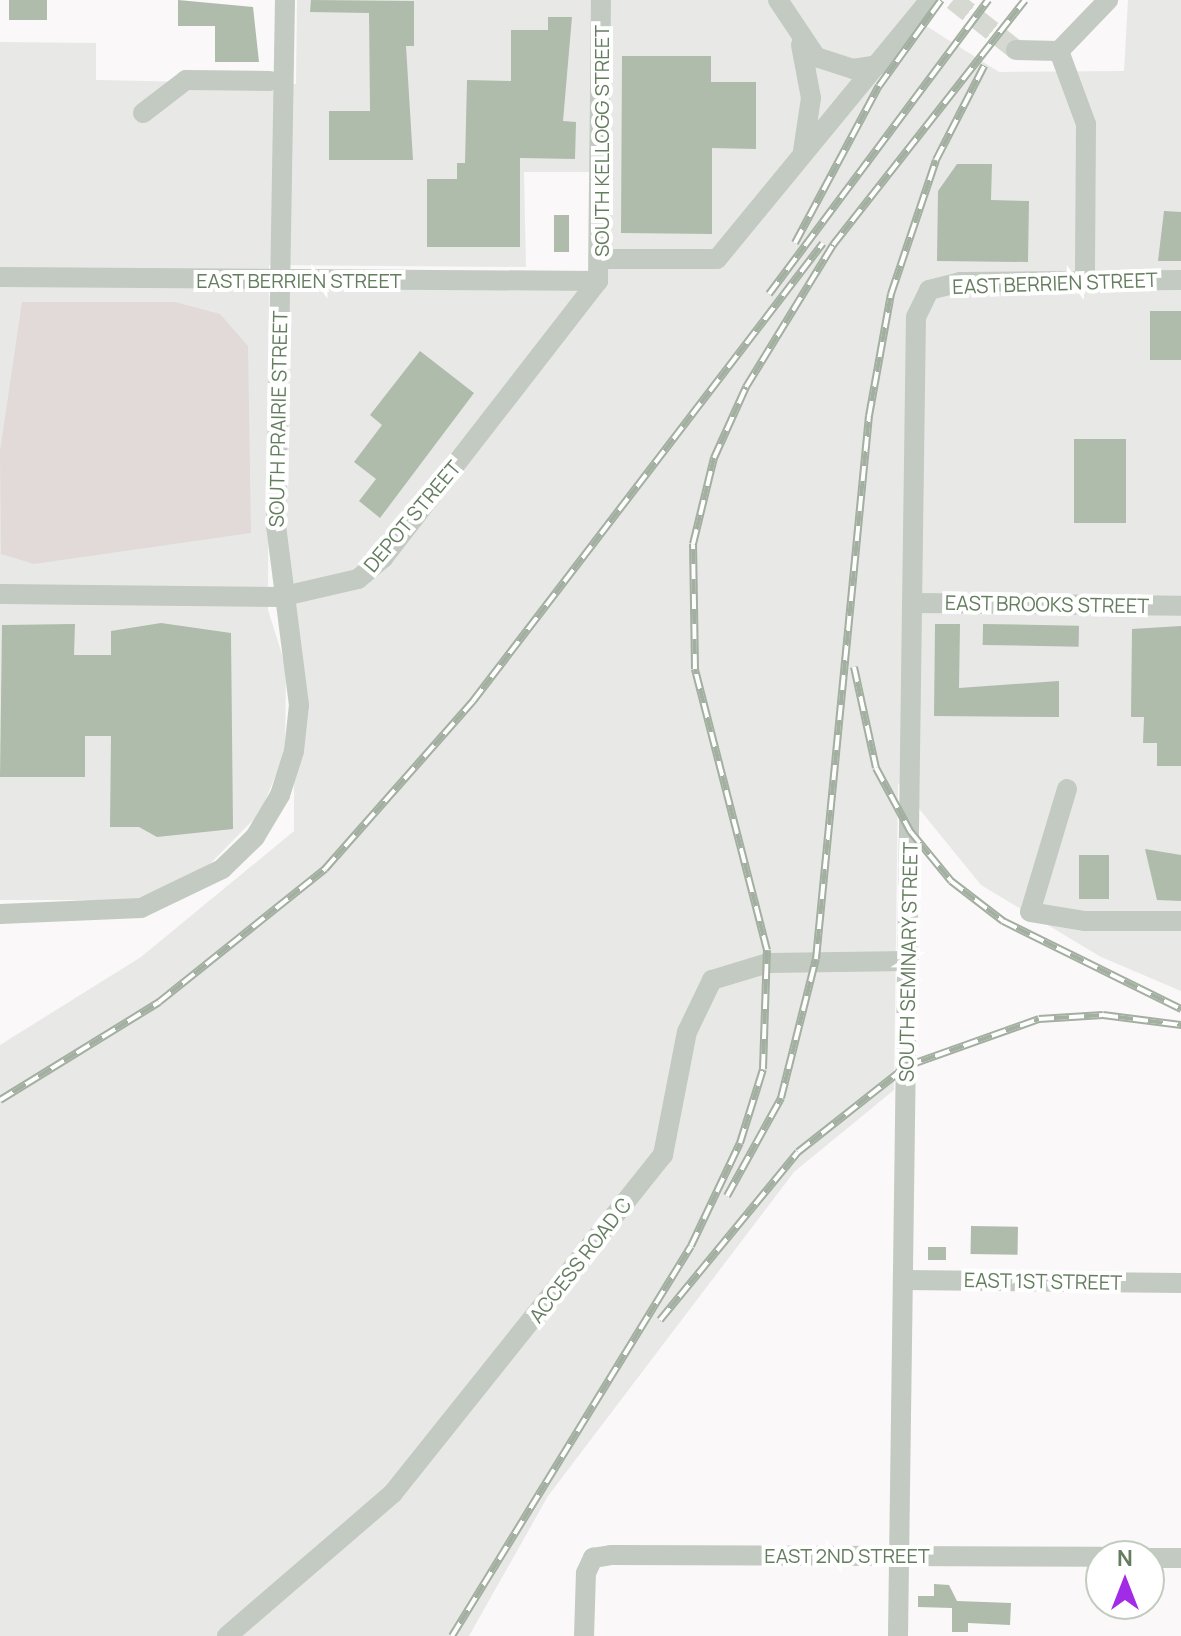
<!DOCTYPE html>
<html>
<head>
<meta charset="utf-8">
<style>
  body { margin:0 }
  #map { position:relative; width:1181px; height:1636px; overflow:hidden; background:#faf8f9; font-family:Manrope,sans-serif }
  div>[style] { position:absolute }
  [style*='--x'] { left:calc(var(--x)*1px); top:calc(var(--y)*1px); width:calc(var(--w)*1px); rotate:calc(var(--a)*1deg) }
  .built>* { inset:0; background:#e8e9e7 }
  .green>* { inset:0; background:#e2d9d9 }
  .building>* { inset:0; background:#afbbab; transform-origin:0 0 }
  .minor-tunnel>* { height:20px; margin-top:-10px; transform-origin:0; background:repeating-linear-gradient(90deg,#d5d9d2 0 20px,transparent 0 30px) }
  .minor>* { height:20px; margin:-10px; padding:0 10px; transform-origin:10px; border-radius:10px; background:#c2cac1 }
  .rail>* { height:8px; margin-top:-4px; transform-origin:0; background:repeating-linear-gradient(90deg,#fff 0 15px,#a3afa0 0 30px); box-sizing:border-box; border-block:2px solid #a3afa0 }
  span { translate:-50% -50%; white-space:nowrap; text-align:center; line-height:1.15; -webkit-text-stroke:8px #fff; paint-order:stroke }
  .street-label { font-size:20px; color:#657d5f }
  .north { position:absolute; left:1085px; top:1540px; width:80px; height:80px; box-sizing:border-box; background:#fff; border:2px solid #c1cbbf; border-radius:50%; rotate:0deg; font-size:22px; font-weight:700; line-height:32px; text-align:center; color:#657d5f }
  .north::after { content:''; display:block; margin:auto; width:28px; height:36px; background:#a12be7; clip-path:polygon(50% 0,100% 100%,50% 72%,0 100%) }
</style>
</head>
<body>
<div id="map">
  <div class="built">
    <i style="clip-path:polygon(297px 0,918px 0,909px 15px,999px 72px,1124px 71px,1128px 0,1181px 0,1181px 991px,1101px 957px,981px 885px,898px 783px,894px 1090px,794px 1172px,548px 1496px,469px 1636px,0 1636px,0 1045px,141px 957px,294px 831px,294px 751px,280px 597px,280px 281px,598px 281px,601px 172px,524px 172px,526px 267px,269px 265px,268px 610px,286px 667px,285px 753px,260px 813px,206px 868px,133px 900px,0 900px,0 42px,96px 43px,96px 80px,296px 84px)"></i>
  </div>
  <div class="green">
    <i style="clip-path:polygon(22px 302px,175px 302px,220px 314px,248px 346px,251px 533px,34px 564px,1px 554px,0 451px)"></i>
  </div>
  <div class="building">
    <i style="left:9px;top:0;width:38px;height:20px"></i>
    <i style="clip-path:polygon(178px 0,253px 7px,259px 62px,215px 62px,215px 26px,178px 26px)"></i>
    <i style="clip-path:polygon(311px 0,414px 1px,414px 46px,406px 46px,413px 160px,329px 160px,329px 111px,370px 111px,369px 13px,310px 12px)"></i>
    <i style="clip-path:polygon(548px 17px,572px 17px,563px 121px,576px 122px,575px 159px,520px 158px,520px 247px,427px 247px,427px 179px,457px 179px,457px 163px,465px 163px,467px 80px,511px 81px,511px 30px,548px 30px)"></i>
    <i style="clip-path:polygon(622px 56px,711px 56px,711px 82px,756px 82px,756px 149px,712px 148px,712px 234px,621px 233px)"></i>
    <i style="clip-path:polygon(957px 164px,992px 164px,991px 200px,1029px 201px,1028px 262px,937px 261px,938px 191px)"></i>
    <i style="clip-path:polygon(1164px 211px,1181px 212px,1181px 261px,1158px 261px)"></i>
    <i style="left:554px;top:215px;width:15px;height:37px"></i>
    <i style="left:1150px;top:311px;width:31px;height:49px"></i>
    <i style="clip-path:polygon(420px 351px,474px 393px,380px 518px,359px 501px,376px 479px,354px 462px,382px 425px,370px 415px)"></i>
    <i style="left:1074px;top:439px;width:52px;height:84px"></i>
    <i style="clip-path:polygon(161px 623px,231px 633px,233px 829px,157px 837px,139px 827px,110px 827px,111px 736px,85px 736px,85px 777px,0 777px,2px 625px,75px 624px,74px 655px,111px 655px,111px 631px)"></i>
    <i style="clip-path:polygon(935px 624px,960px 624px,959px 688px,1059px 681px,1059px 717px,934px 716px)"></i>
    <i style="left:983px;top:624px;width:96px;height:21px;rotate:1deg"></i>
    <i style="clip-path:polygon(1181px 626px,1181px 766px,1157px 766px,1157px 743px,1143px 743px,1144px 717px,1131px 717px,1132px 629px)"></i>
    <i style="clip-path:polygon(1145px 849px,1181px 855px,1181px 901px,1157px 900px)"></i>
    <i style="left:1079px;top:855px;width:30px;height:44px"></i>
    <i style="left:971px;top:1226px;width:47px;height:28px;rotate:1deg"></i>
    <i style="left:928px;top:1247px;width:18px;height:13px"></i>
    <i style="clip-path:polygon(934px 1584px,949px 1585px,957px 1601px,1011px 1603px,1010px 1625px,968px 1623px,968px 1632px,952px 1632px,952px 1608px,918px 1607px,918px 1596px,934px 1596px)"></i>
  </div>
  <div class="minor-tunnel">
    <i style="--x:953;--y:0;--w:80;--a:38.4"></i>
  </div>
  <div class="minor">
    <i style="--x:778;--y:0;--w:69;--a:56.3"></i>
    <i style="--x:816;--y:57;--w:39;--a:18"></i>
    <i style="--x:853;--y:69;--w:26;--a:-9"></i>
    <i style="--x:801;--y:45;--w:54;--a:79.3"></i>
    <i style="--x:811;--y:98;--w:54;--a:98.6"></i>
    <i style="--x:1016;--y:50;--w:43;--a:1.3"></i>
    <i style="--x:1059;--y:51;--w:71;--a:-46.1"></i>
    <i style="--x:1059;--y:51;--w:78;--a:69.7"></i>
    <i style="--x:1086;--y:124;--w:155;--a:90.4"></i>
    <i style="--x:143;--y:113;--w:54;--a:-37.5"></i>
    <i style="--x:186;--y:80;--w:84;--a:0.7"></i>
    <i style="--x:602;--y:259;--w:115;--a:0"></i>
    <i style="--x:717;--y:259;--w:335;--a:-50.6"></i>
    <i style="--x:0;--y:277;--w:598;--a:0.38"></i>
    <i style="--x:0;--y:594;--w:280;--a:0.6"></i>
    <i style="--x:280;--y:597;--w:80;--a:-13"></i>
    <i style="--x:358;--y:579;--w:33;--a:-40"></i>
    <i style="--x:383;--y:558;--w:351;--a:-52.2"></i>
    <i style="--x:598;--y:281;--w:281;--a:-89.4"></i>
    <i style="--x:914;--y:603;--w:267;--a:0.6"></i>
    <i style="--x:1067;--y:789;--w:128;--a:106.7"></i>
    <i style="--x:1030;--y:912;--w:56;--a:9.3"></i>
    <i style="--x:1085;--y:921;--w:96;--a:0"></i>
    <i style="--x:0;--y:914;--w:141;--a:-2.4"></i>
    <i style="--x:141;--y:908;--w:90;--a:-25.7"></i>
    <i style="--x:222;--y:869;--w:46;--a:-44.1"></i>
    <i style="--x:255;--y:837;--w:49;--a:-59.2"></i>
    <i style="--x:280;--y:795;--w:46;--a:-72.3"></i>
    <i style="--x:294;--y:751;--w:46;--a:-83.8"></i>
    <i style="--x:299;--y:705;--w:181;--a:-97.3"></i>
    <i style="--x:276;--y:525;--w:525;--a:-89.02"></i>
    <i style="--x:905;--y:1280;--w:276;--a:0.6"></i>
    <i style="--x:1149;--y:1558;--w:32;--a:0"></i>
    <i style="--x:227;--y:1636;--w:219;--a:-40.7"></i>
    <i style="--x:393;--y:1493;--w:433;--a:-51.4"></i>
    <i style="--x:663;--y:1155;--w:125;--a:-79"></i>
    <i style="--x:687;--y:1032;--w:58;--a:-64.3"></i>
    <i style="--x:712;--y:980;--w:59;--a:-16.9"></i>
    <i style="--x:768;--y:963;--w:141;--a:-0.8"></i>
    <i style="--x:584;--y:1636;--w:63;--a:-88.2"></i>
    <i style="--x:586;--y:1573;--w:17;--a:-65"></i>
    <i style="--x:593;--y:1558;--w:18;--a:-9"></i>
    <i style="--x:611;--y:1555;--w:490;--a:0.2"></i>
    <i style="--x:898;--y:1636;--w:1319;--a:-89.22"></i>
    <i style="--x:916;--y:317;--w:30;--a:-64"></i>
    <i style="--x:929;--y:290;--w:32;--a:-14"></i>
    <i style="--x:960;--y:282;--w:221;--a:-0.5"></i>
  </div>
  <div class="rail">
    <i style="--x:795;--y:243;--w:178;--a:-61.9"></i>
    <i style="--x:879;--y:86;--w:106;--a:-54.2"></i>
    <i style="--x:769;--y:294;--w:367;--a:-53.3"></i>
    <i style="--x:854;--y:667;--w:103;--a:77.7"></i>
    <i style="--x:876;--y:768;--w:72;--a:61.6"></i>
    <i style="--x:910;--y:831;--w:65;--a:50.6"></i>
    <i style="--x:951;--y:881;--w:66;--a:37.6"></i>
    <i style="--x:1003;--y:921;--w:199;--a:26.3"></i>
    <i style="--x:0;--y:1100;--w:187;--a:-31.6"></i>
    <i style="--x:159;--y:1002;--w:213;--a:-38.7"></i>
    <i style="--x:325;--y:869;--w:224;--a:-48.6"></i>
    <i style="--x:473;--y:701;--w:576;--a:-52.61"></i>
    <i style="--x:727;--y:1196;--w:112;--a:-61.1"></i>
    <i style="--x:781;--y:1098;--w:143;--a:-75.9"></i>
    <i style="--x:816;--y:959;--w:546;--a:-84.43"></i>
    <i style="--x:869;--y:416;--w:124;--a:-79.8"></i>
    <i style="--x:891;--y:294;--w:141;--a:-71.4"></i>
    <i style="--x:936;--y:160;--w:106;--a:-62.9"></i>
    <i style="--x:660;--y:1320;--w:217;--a:-50.6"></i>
    <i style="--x:798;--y:1152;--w:139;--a:-38.3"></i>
    <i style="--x:907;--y:1066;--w:140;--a:-19.6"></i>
    <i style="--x:1039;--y:1019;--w:64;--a:-3.6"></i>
    <i style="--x:1103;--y:1015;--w:79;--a:7.3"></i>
    <i style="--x:452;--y:1636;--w:457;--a:-58.5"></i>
    <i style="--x:691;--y:1246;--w:114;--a:-64.6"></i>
    <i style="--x:740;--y:1143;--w:77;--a:-72.7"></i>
    <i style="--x:763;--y:1069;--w:119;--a:-88.1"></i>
    <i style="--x:767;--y:950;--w:290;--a:-104.4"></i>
    <i style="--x:695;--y:669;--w:125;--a:-90.9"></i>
    <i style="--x:693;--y:544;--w:89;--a:-76.3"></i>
    <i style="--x:714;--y:458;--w:78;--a:-65.7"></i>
    <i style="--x:746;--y:387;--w:167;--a:-58.5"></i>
    <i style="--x:833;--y:245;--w:311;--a:-51.9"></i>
  </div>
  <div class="street-label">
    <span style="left:601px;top:141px;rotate:-90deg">SOUTH KELLOGG STREET</span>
    <span style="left:299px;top:280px">EAST BERRIEN STREET</span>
    <span style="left:1055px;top:283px;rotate:-2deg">EAST BERRIEN STREET</span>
    <span style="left:278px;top:419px;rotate:-89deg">SOUTH PRAIRIE STREET</span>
    <span style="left:412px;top:516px;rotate:-50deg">DEPOT STREET</span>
    <span style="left:1047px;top:604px;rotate:1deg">EAST BROOKS STREET</span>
    <span style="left:908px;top:962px;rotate:-89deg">SOUTH SEMINARY STREET</span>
    <span style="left:580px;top:1260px;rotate:-52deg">ACCESS ROAD C</span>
    <span style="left:1043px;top:1281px;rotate:1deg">EAST 1ST STREET</span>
    <span style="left:847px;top:1555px">EAST 2ND STREET</span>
  </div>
  <div class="north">N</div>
</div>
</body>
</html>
